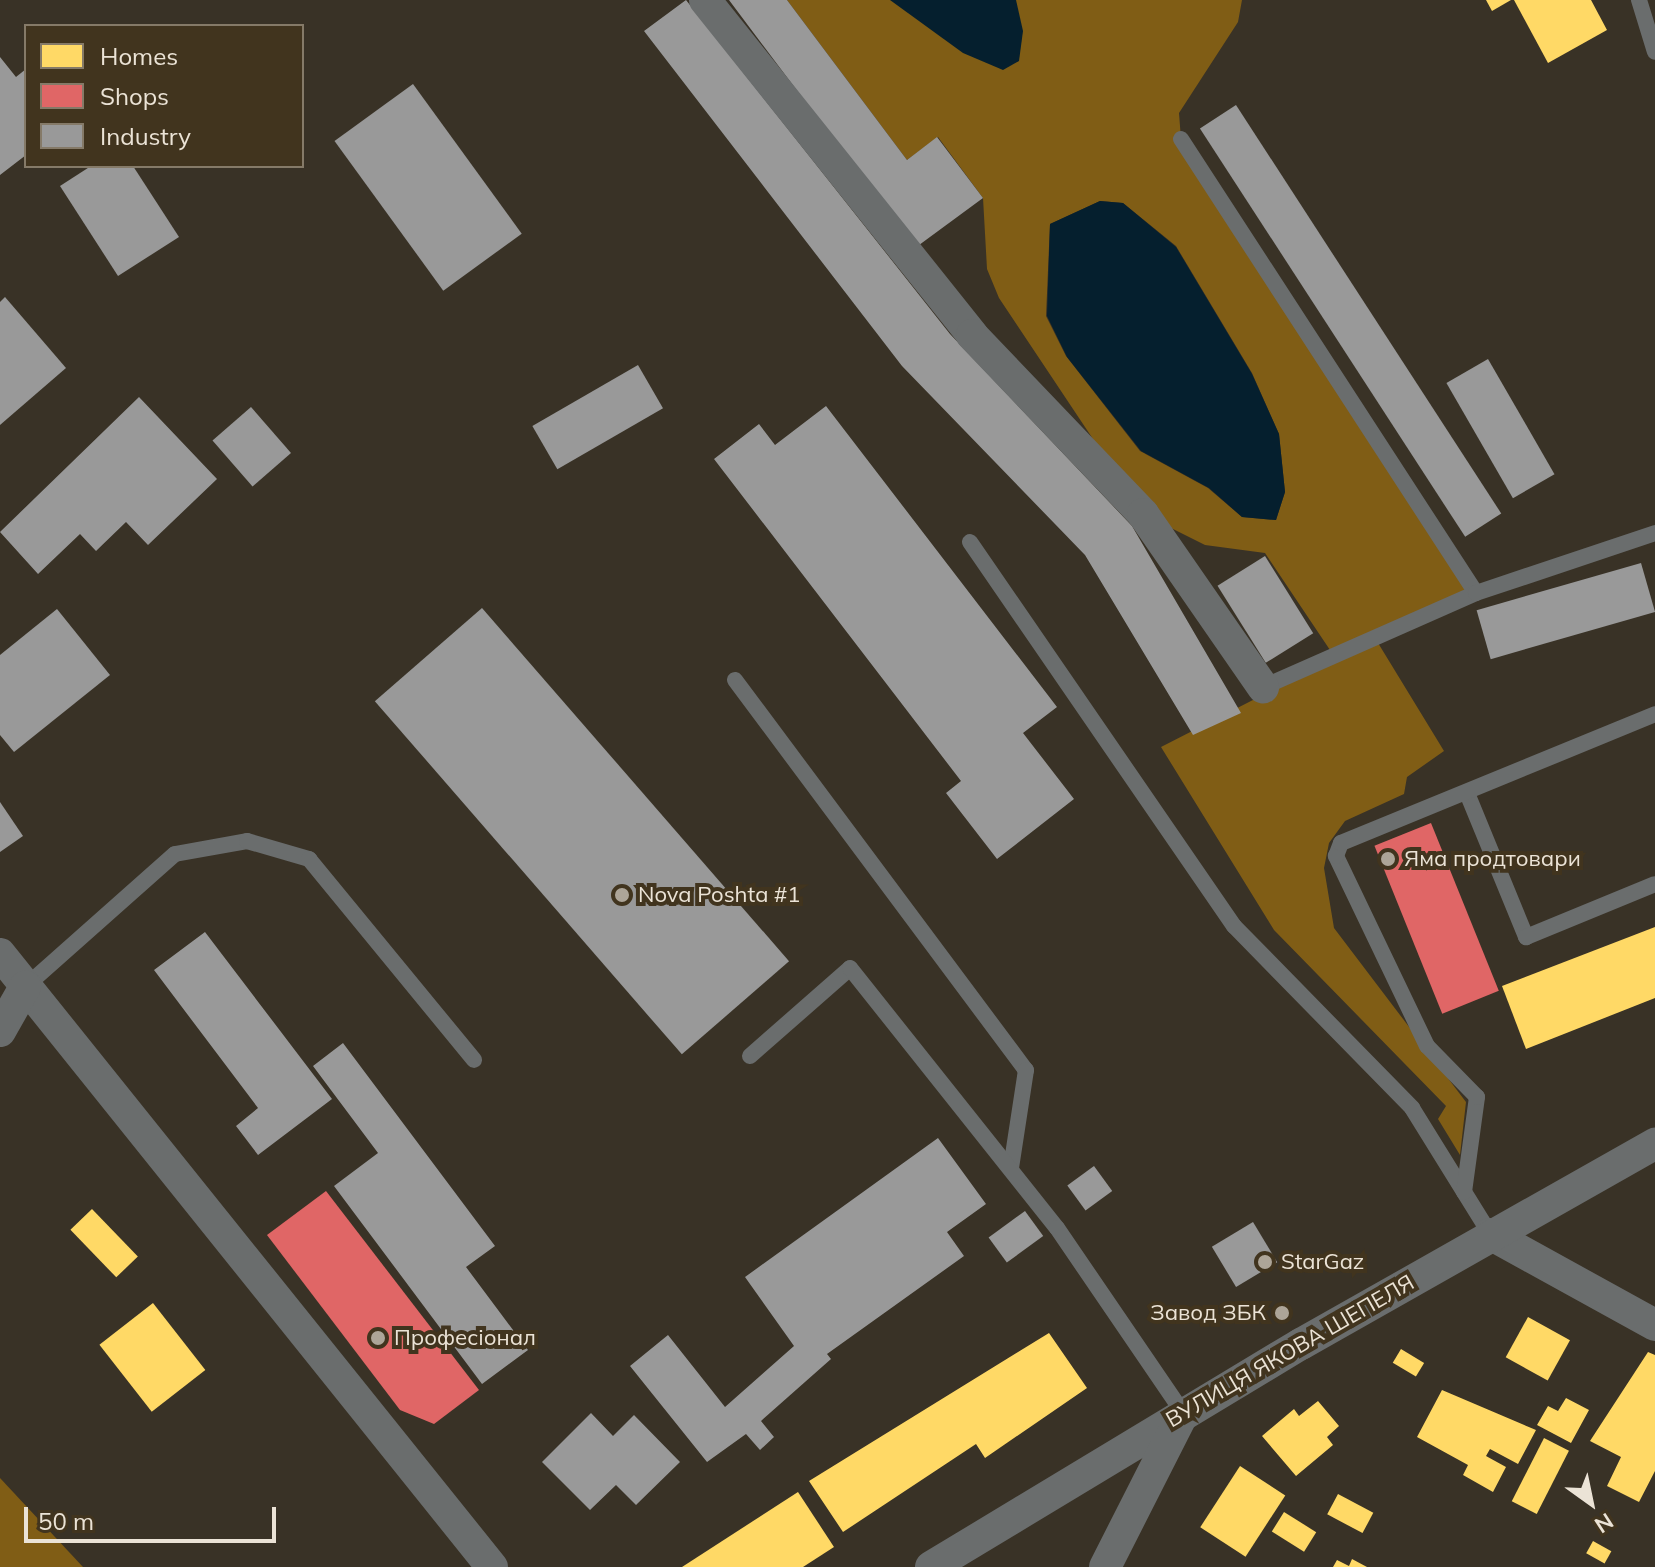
<!DOCTYPE html>
<html>
<head>
<meta charset="utf-8">
<style>
  body { margin:0 }
  #map { position:relative; width:1655px; height:1567px; overflow:hidden; background:#393226; font-family:Mulish,sans-serif }
  div>[style] { position:absolute }
  [style*='--x'] { left:calc(var(--x)*1px); top:calc(var(--y)*1px); width:calc(var(--w)*1px); rotate:calc(var(--a)*1deg) }
  .forest>* { inset:0; background:#805d15 }
  .water>* { inset:0; background:#051f2e }
  .homes>* { inset:0; background:#ffd966; transform-origin:0 0 }
  .shops>* { inset:0; background:#e06666; transform-origin:0 0 }
  .industry>* { inset:0; background:#999; transform-origin:0 0 }
  .service>* { height:16px; margin:-8px; padding:0 8px; transform-origin:8px; border-radius:8px; background:#6a6d6d }
  .minor>* { height:32px; margin:-16px; padding:0 16px; transform-origin:16px; border-radius:16px; background:#6a6d6d }
  .dots>* { width:22px; height:22px; translate:-50% -50%; box-sizing:border-box; border:4px solid #41341e; border-radius:50% }
  span { translate:-50% -50%; white-space:nowrap; text-align:center; line-height:1.15; -webkit-text-stroke:8px #41341e; paint-order:stroke }
  .poi-label { font-size:22px; color:#ebe3d6 }
  .left { translate:0 -50%; text-align:left }
  .right { translate:-100% -50%; text-align:right }
  .street-label { font-size:22px; color:#ebe3d6 }
  .legend { position:absolute; left:24px; top:24px; width:280px; height:144px; box-sizing:border-box; background:#41341e; border:2px solid #857a68; margin:0; padding:10px 14px; list-style:none; font-size:24px; color:#ebe3d6 }
  .legend li { display:flex; align-items:center; gap:16px; height:40px }
  .legend b { width:40px; border:2px solid #857a68 }
  .north { position:absolute; left:1551px; top:1463px; width:80px; height:80px; -webkit-text-stroke:6px #41341e; paint-order:stroke; rotate:147deg; font-size:22px; font-weight:700; line-height:32px; text-align:center; color:#ebe3d6 }
  .north::after { content:''; display:block; margin:auto; width:28px; height:36px; background:#ebe3d6; clip-path:polygon(50% 0,100% 100%,50% 72%,0 100%) }
  .scale { position:absolute; left:24px; top:1507px; width:252px; height:36px; box-sizing:border-box; border:4px solid #ebe3d6; border-top:0; padding-left:10px; font-size:24px; line-height:28px; white-space:nowrap; color:#ebe3d6; -webkit-text-stroke:6px #41341e; paint-order:stroke }
</style>
</head>
<body>
<div id="map">
  <div class="forest">
    <i style="clip-path:polygon(evenodd,787px 0,1242px 0,1238px 22px,1179px 113px,1181px 139px,1476px 593px,1375px 638px,1444px 751px,1407px 777px,1404px 794px,1345px 821px,1329px 843px,1324px 868px,1334px 928px,1466px 1102px,1460px 1155px,1438px 1119px,1446px 1106px,1274px 930px,1161px 747px,1357px 647px,1334px 656px,1265px 553px,1205px 545px,1143px 514px,999px 298px,987px 269px,983px 198px,938px 137px,907px 160px,787px 0,1100px 201px,1123px 203px,1176px 246px,1252px 373px,1279px 434px,1285px 492px,1276px 520px,1242px 517px,1208px 488px,1140px 451px,1066px 356px,1046px 316px,1050px 224px,1100px 201px)"></i>
    <i style="clip-path:polygon(0 1478px,83px 1567px,0 1567px)"></i>
  </div>
  <div class="water">
    <i style="clip-path:polygon(890px 0,1016px 0,1023px 31px,1019px 61px,1003px 70px,963px 53px)"></i>
    <i style="clip-path:polygon(1100px 201px,1123px 203px,1176px 247px,1252px 374px,1279px 434px,1285px 492px,1276px 520px,1242px 517px,1209px 488px,1141px 451px,1067px 357px,1047px 316px,1050px 224px)"></i>
  </div>
  <div class="homes">
    <i style="clip-path:polygon(1486px 0,1511px 0,1492px 11px)"></i>
    <i style="clip-path:polygon(1514px 0,1591px 0,1607px 30px,1548px 63px)"></i>
    <i style="clip-path:polygon(1655px 927px,1655px 998px,1526px 1049px,1502px 986px)"></i>
    <i style="left:92px;top:1209px;width:66px;height:30px;rotate:46deg"></i>
    <i style="left:153px;top:1303px;width:85px;height:68px;rotate:52deg"></i>
    <i style="left:1528px;top:1317px;width:48px;height:46px;rotate:29deg"></i>
    <i style="clip-path:polygon(1049px 1333px,1087px 1388px,985px 1458px,976px 1444px,843px 1532px,809px 1481px)"></i>
    <i style="left:1401px;top:1349px;width:27px;height:16px;rotate:31deg"></i>
    <i style="clip-path:polygon(1648px 1352px,1655px 1355px,1655px 1471px,1639px 1502px,1607px 1486px,1621px 1457px,1590px 1441px)"></i>
    <i style="clip-path:polygon(1442px 1390px,1536px 1430px,1518px 1464px,1490px 1449px,1486px 1456px,1506px 1467px,1493px 1492px,1463px 1475px,1468px 1465px,1417px 1437px)"></i>
    <i style="clip-path:polygon(1566px 1398px,1589px 1410px,1571px 1443px,1537px 1425px,1548px 1406px,1558px 1411px)"></i>
    <i style="clip-path:polygon(1318px 1401px,1339px 1426px,1327px 1437px,1333px 1445px,1296px 1476px,1262px 1436px,1294px 1409px,1299px 1416px)"></i>
    <i style="left:1544px;top:1438px;width:28px;height:71px;rotate:27deg"></i>
    <i style="left:1240px;top:1466px;width:54px;height:73px;rotate:33deg"></i>
    <i style="clip-path:polygon(798px 1492px,834px 1547px,803px 1567px,682px 1567px)"></i>
    <i style="left:1338px;top:1494px;width:40px;height:23px;rotate:28deg"></i>
    <i style="left:1284px;top:1512px;width:38px;height:23px;rotate:32deg"></i>
    <i style="left:1593px;top:1541px;width:21px;height:14px;rotate:29deg"></i>
    <i style="clip-path:polygon(1352px 1559px,1367px 1567px,1333px 1567px,1337px 1560px,1349px 1566px)"></i>
  </div>
  <div class="shops">
    <i style="left:1431px;top:823px;width:181px;height:61px;rotate:68deg"></i>
    <i style="clip-path:polygon(326px 1191px,479px 1390px,434px 1424px,400px 1410px,267px 1235px)"></i>
  </div>
  <div class="industry">
    <i style="clip-path:polygon(686px 0,950px 334px,1132px 526px,1241px 713px,1193px 735px,1085px 555px,902px 366px,644px 31px)"></i>
    <i style="clip-path:polygon(729px 0,787px 0,907px 160px,937px 137px,983px 198px,915px 248px)"></i>
    <i style="clip-path:polygon(0 57px,16px 77px,26px 69px,26px 155px,0 175px)"></i>
    <i style="left:413px;top:84px;width:185px;height:97px;rotate:54deg"></i>
    <i style="left:1236px;top:105px;width:487px;height:43px;rotate:57deg"></i>
    <i style="clip-path:polygon(91px 166px,133px 166px,179px 237px,118px 276px,60px 186px)"></i>
    <i style="clip-path:polygon(5px 297px,66px 368px,0 425px,0 302px)"></i>
    <i style="left:1488px;top:359px;width:133px;height:48px;rotate:60deg"></i>
    <i style="left:638px;top:365px;width:50px;height:122px;rotate:60deg"></i>
    <i style="clip-path:polygon(139px 397px,217px 479px,148px 545px,126px 522px,96px 551px,80px 534px,38px 574px,0 532px)"></i>
    <i style="clip-path:polygon(826px 406px,1057px 707px,1023px 733px,1074px 799px,997px 859px,946px 793px,961px 781px,714px 459px,759px 424px,775px 445px)"></i>
    <i style="left:251px;top:407px;width:61px;height:51px;rotate:49deg"></i>
    <i style="left:1265px;top:556px;width:91px;height:56px;rotate:58deg"></i>
    <i style="left:1641px;top:563px;width:51px;height:171px;rotate:74deg"></i>
    <i style="left:482px;top:608px;width:468px;height:142px;rotate:49deg"></i>
    <i style="clip-path:polygon(57px 609px,110px 675px,14px 752px,0 735px,0 655px)"></i>
    <i style="clip-path:polygon(0 802px,23px 836px,0 852px)"></i>
    <i style="clip-path:polygon(205px 932px,332px 1099px,258px 1155px,236px 1126px,258px 1108px,154px 970px)"></i>
    <i style="clip-path:polygon(343px 1043px,495px 1246px,466px 1267px,528px 1350px,482px 1384px,334px 1186px,378px 1153px,313px 1066px)"></i>
    <i style="clip-path:polygon(938px 1138px,986px 1204px,947px 1232px,964px 1256px,827px 1354px,831px 1359px,761px 1421px,774px 1437px,760px 1450px,746px 1434px,707px 1462px,630px 1366px,668px 1335px,725px 1407px,794px 1346px,745px 1277px)"></i>
    <i style="left:1094px;top:1166px;width:31px;height:33px;rotate:54deg"></i>
    <i style="left:1025px;top:1211px;width:31px;height:45px;rotate:54deg"></i>
    <i style="left:1253px;top:1222px;width:47px;height:48px;rotate:59deg"></i>
    <i style="clip-path:polygon(591px 1413px,613px 1436px,634px 1415px,680px 1462px,636px 1505px,616px 1485px,590px 1510px,542px 1462px)"></i>
  </div>
  <div class="service">
    <i style="--x:1639;--y:0;--w:54;--a:72.9"></i>
    <i style="--x:1181;--y:139;--w:541;--a:56.99"></i>
    <i style="--x:970;--y:542;--w:466;--a:55.5"></i>
    <i style="--x:1234;--y:926;--w:255;--a:45.6"></i>
    <i style="--x:1412;--y:1108;--w:148;--a:58.2"></i>
    <i style="--x:735;--y:680;--w:487;--a:53.3"></i>
    <i style="--x:1026;--y:1070;--w:99;--a:98.7"></i>
    <i style="--x:1263;--y:687;--w:233;--a:-23.8"></i>
    <i style="--x:1476;--y:593;--w:189;--a:-18.5"></i>
    <i style="--x:1467;--y:793;--w:156;--a:67.7"></i>
    <i style="--x:1526;--y:937;--w:139;--a:-22.3"></i>
    <i style="--x:25;--y:987;--w:200;--a:-41.6"></i>
    <i style="--x:175;--y:854;--w:73;--a:-10.2"></i>
    <i style="--x:247;--y:841;--w:65;--a:16.2"></i>
    <i style="--x:309;--y:859;--w:260;--a:50.6"></i>
    <i style="--x:750;--y:1056;--w:133;--a:-41.3"></i>
    <i style="--x:850;--y:968;--w:332;--a:51.5"></i>
    <i style="--x:1057;--y:1228;--w:224;--a:55.7"></i>
    <i style="--x:1464;--y:1192;--w:96;--a:-82.2"></i>
    <i style="--x:1477;--y:1097;--w:71;--a:-134.4"></i>
    <i style="--x:1427;--y:1046;--w:211;--a:-115.6"></i>
    <i style="--x:1336;--y:856;--w:14;--a:-69"></i>
    <i style="--x:1341;--y:843;--w:339;--a:-22.3"></i>
  </div>
  <div class="minor">
    <i style="--x:705;--y:0;--w:428;--a:51.4"></i>
    <i style="--x:972;--y:335;--w:248;--a:46.3"></i>
    <i style="--x:1143;--y:514;--w:211;--a:55.3"></i>
    <i style="--x:0;--y:954;--w:786;--a:51.25"></i>
    <i style="--x:0;--y:1031;--w:51;--a:-60.4"></i>
    <i style="--x:1490;--y:1234;--w:188;--a:28.9"></i>
    <i style="--x:931;--y:1567;--w:432;--a:-31.1"></i>
    <i style="--x:1301;--y:1344;--w:407;--a:-29.5"></i>
    <i style="--x:1105;--y:1567;--w:173;--a:-63.1"></i>
  </div>
  <div class="dots">
    <i style="left:1388px;top:859px;background:#ada598"></i>
    <i style="left:622px;top:895px;background:#ada598"></i>
    <i style="left:1265px;top:1262px;background:#ada598"></i>
    <i style="left:1282px;top:1313px;background:#ada598"></i>
    <i style="left:378px;top:1338px;background:#ada598"></i>
  </div>
  <div class="poi-label">
    <span class="left" style="left:1404px;top:859px">Яма продтовари</span>
    <span class="left" style="left:638px;top:895px">Nova Poshta #1</span>
    <span class="left" style="left:1281px;top:1262px">StarGaz</span>
    <span class="right" style="left:1266px;top:1313px">Завод ЗБК</span>
    <span class="left" style="left:394px;top:1338px">Професіонал</span>
  </div>
  <div class="street-label">
    <span style="left:1290px;top:1351px;rotate:-30deg">ВУЛИЦЯ ЯКОВА ШЕПЕЛЯ</span>
  </div>
  <ul class="legend">
  <li><b style="height:22px;background:#ffd966"></b>Homes</li>
  <li><b style="height:22px;background:#e06666"></b>Shops</li>
  <li><b style="height:22px;background:#999"></b>Industry</li>
  </ul>
  <div class="north">N</div>
  <div class="scale">50 m</div>
</div>
</body>
</html>
